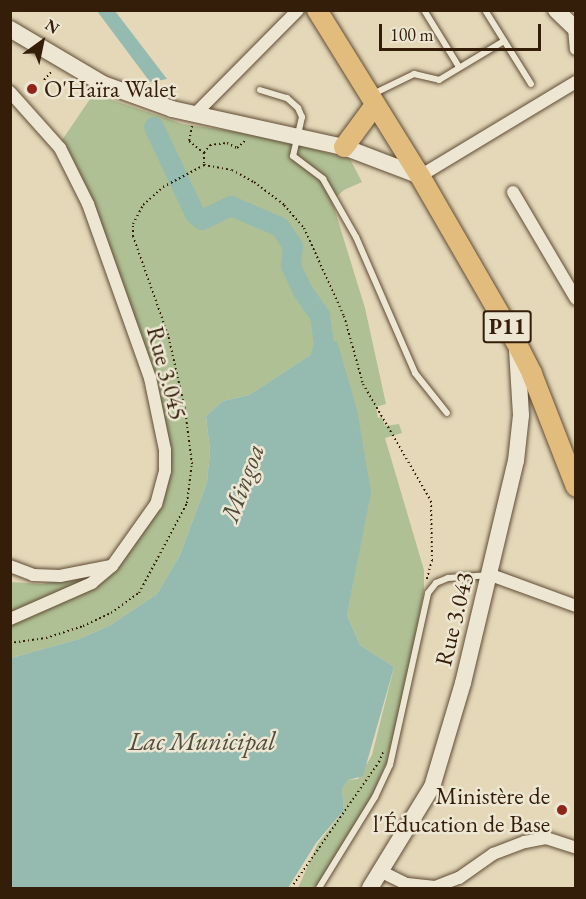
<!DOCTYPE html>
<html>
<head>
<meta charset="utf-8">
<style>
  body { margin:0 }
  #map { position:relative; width:586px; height:899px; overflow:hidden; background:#e4d8b9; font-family:"EB Garamond",serif }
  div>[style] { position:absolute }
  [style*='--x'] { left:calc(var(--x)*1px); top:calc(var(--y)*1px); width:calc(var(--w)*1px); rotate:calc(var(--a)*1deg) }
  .green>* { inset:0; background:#afc094 }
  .water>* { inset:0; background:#95bab0 }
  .river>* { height:20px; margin:-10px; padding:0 10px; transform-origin:10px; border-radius:10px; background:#95bab0 }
  .path>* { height:2px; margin-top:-1px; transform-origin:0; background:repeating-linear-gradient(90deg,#341e09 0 1.5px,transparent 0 4.5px) }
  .roads { filter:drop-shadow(0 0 2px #604c35) drop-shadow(0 0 2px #604c35) }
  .lane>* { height:6px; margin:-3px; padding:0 3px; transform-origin:3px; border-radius:3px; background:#ede6d2 }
  .street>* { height:12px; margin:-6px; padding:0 6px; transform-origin:6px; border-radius:6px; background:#ede6d2 }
  .secondary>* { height:16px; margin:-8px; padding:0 8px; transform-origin:8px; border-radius:8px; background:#ede6d2 }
  .primary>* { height:20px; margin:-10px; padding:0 10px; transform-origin:10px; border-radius:10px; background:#e2bc7c }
  .dots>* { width:16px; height:16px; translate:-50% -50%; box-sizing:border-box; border:3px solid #ede6d2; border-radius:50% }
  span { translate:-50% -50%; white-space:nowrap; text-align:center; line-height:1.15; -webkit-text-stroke:5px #ede6d2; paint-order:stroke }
  .shield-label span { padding:2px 4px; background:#ede6d2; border:2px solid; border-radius:4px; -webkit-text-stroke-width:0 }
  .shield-label { font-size:22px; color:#341e09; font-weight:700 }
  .poi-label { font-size:24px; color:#341e09 }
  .left { translate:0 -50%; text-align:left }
  .right { translate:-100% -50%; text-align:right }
  .street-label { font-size:24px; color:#341e09 }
  .water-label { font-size:26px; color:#514d3b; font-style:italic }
  .frame { position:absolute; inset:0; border:12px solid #341e09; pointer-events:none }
  .north { position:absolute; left:12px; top:12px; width:60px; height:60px; -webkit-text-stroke:4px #ede6d2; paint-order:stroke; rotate:33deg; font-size:16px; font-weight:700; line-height:24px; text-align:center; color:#341e09 }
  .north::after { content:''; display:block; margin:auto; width:21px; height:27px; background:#341e09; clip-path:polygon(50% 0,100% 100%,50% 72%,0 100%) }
  .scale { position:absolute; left:379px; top:24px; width:162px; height:27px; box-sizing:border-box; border:3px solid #341e09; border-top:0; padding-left:8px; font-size:18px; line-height:21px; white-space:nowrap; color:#341e09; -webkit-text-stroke:4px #ede6d2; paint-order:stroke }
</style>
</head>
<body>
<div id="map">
  <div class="green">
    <i style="clip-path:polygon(106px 98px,183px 124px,265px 136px,350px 159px,362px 182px,344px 190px,332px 201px,365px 308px,386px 404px,376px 407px,378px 418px,382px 417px,385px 426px,399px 424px,402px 433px,385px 438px,424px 570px,424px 589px,410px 669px,387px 762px,373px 794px,317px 888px,298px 888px,317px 845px,344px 810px,342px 789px,348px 780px,358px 779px,372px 755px,394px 667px,360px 645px,347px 615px,370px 492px,337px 342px,324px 346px,249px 395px,223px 401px,206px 416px,210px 451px,207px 482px,180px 555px,157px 594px,109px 626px,79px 639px,11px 658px,10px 582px,42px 584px,72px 578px,123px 554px,168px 470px,139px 345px,58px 146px,90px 99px)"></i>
  </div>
  <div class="water">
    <i style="clip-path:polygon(97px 11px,115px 11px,167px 79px,150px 82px)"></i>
    <i style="clip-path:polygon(337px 341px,357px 410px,371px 492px,347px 615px,360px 645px,394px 667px,363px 776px,348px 780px,342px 789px,344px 810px,316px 843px,288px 888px,11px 888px,11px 658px,79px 639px,109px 626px,157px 594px,180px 555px,207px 482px,210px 451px,206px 416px,223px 401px,249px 395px,324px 346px)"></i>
  </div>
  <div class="river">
    <i style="--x:154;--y:127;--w:96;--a:64.8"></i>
    <i style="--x:195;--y:214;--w:9;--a:41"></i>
    <i style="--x:202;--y:220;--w:32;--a:-26"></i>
    <i style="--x:231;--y:206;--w:53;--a:23.2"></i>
    <i style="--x:280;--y:227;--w:23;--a:56"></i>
    <i style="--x:293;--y:246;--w:20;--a:96"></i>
    <i style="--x:291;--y:266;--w:26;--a:65"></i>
    <i style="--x:302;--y:290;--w:32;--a:55"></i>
    <i style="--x:320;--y:316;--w:30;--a:82"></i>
    <i style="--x:324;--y:346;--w:28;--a:109"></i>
  </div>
  <div class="path">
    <i style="--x:44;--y:80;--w:12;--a:-48"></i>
    <i style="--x:192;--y:126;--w:15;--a:101"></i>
    <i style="--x:189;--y:141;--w:19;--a:39"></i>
    <i style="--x:204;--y:153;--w:12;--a:90"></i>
    <i style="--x:204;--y:153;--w:10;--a:-53"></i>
    <i style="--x:210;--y:145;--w:17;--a:-7"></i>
    <i style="--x:227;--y:143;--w:11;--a:27"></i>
    <i style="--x:237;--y:148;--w:12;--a:-42"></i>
    <i style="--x:10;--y:643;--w:36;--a:-8"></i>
    <i style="--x:46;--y:638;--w:39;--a:-18"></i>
    <i style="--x:83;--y:626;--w:31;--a:-25"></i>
    <i style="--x:111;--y:613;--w:34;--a:-36"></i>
    <i style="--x:139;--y:593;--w:102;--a:-61.9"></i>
    <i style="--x:187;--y:503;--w:39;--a:-83"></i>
    <i style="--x:192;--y:464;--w:55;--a:-97.3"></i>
    <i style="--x:185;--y:409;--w:76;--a:-102.9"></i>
    <i style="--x:168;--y:335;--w:105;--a:-109.5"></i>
    <i style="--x:133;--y:236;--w:12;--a:-90"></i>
    <i style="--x:133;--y:224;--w:21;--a:-62"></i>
    <i style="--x:143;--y:205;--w:27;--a:-42"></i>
    <i style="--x:163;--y:187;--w:47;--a:-28.2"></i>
    <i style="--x:204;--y:165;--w:28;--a:10"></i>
    <i style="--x:232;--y:170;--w:25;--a:29"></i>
    <i style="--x:254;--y:182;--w:38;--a:37"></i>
    <i style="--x:284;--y:205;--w:30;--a:49"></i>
    <i style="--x:304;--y:228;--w:97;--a:65.6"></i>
    <i style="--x:344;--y:316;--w:71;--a:74.4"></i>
    <i style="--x:363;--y:384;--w:135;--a:59.8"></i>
    <i style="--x:431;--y:501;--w:59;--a:89"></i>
    <i style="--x:432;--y:560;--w:20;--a:105"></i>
    <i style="--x:291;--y:888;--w:154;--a:-55.1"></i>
    <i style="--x:379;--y:762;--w:13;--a:-67"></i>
  </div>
  <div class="roads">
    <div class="lane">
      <i style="--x:424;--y:10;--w:67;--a:58.4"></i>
      <i style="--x:485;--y:10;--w:87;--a:58.1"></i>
      <i style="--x:260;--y:90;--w:28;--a:17"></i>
      <i style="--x:287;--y:98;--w:15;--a:42"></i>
      <i style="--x:298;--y:108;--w:10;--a:66"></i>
      <i style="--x:302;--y:117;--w:40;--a:103"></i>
      <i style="--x:293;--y:156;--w:38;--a:37"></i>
      <i style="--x:323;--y:179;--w:67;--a:60.4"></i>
      <i style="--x:356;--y:237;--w:148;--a:66.5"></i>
      <i style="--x:415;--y:373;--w:51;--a:51.3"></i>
      <i style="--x:373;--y:94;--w:46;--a:-26"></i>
      <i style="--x:414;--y:74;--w:26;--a:13"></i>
      <i style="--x:439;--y:80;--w:76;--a:-31"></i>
      <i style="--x:319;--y:888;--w:107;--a:-58.4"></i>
      <i style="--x:375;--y:797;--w:35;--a:-65"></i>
      <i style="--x:390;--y:765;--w:176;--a:-77.5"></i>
      <i style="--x:428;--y:593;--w:13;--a:-51"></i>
      <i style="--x:436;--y:583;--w:13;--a:-23"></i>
      <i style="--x:448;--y:578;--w:39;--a:-4"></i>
    </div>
    <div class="street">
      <i style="--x:574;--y:28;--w:21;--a:85"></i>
      <i style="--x:10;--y:92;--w:75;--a:48.2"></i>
      <i style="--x:60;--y:148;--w:63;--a:63.4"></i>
      <i style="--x:88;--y:204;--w:185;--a:70.4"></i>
      <i style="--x:150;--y:378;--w:74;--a:78.2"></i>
      <i style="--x:165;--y:450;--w:21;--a:90"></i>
      <i style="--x:165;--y:471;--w:34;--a:105"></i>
      <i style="--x:156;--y:504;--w:76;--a:125.4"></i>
      <i style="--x:112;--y:566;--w:26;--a:140"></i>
      <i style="--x:92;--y:583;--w:90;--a:156.3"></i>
      <i style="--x:196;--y:113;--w:145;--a:-45.3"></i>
      <i style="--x:420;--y:176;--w:182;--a:-31.1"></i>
      <i style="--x:513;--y:192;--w:124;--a:59.5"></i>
      <i style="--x:10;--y:566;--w:25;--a:21"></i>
      <i style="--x:33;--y:575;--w:27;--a:2"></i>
      <i style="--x:60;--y:576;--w:52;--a:-11.1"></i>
      <i style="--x:491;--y:575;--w:90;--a:20"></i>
      <i style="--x:382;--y:872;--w:28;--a:26"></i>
      <i style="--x:407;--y:884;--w:28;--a:6"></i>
      <i style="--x:435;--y:887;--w:26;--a:-21"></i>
      <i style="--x:459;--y:878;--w:42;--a:-35.2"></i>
      <i style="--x:493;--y:854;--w:34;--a:-21"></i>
      <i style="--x:525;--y:842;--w:21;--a:-11"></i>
      <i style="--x:546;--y:838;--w:32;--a:18"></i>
    </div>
    <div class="secondary">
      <i style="--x:556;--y:10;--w:28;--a:44"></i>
      <i style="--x:10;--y:29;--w:108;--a:30.6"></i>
      <i style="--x:103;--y:84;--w:73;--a:19.9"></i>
      <i style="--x:172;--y:109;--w:176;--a:12.5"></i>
      <i style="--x:344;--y:147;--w:81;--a:20.9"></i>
      <i style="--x:370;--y:888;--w:119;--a:-58.5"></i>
      <i style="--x:432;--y:787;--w:109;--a:-73.4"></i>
      <i style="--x:463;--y:683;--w:228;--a:-76.6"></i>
      <i style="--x:516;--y:461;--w:46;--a:-83.8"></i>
      <i style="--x:521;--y:415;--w:66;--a:-93.5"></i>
    </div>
    <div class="primary">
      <i style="--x:317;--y:10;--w:195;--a:58.2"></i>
      <i style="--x:420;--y:176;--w:192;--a:60"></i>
      <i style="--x:516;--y:342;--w:36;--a:63"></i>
      <i style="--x:532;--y:374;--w:121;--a:68.7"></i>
      <i style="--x:344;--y:147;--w:52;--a:-53.6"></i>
    </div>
  </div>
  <div class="dots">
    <i style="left:32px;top:89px;background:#8f2418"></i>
    <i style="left:562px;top:810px;background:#8f2418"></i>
  </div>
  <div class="shield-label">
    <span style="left:507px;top:327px">P11</span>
  </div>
  <div class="poi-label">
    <span class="left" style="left:44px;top:89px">O'Haïra Walet</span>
    <span class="right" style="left:550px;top:810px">Ministère de<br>l'Éducation de Base</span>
  </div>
  <div class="street-label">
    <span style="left:167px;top:373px;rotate:75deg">Rue 3.045</span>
    <span style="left:454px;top:619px;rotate:-76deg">Rue 3.043</span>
  </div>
  <div class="water-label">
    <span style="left:243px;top:483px;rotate:-70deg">Mingoa</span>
    <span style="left:202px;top:742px">Lac Municipal</span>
  </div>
  <div class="frame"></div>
  <div class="north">N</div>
  <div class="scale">100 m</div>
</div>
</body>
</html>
